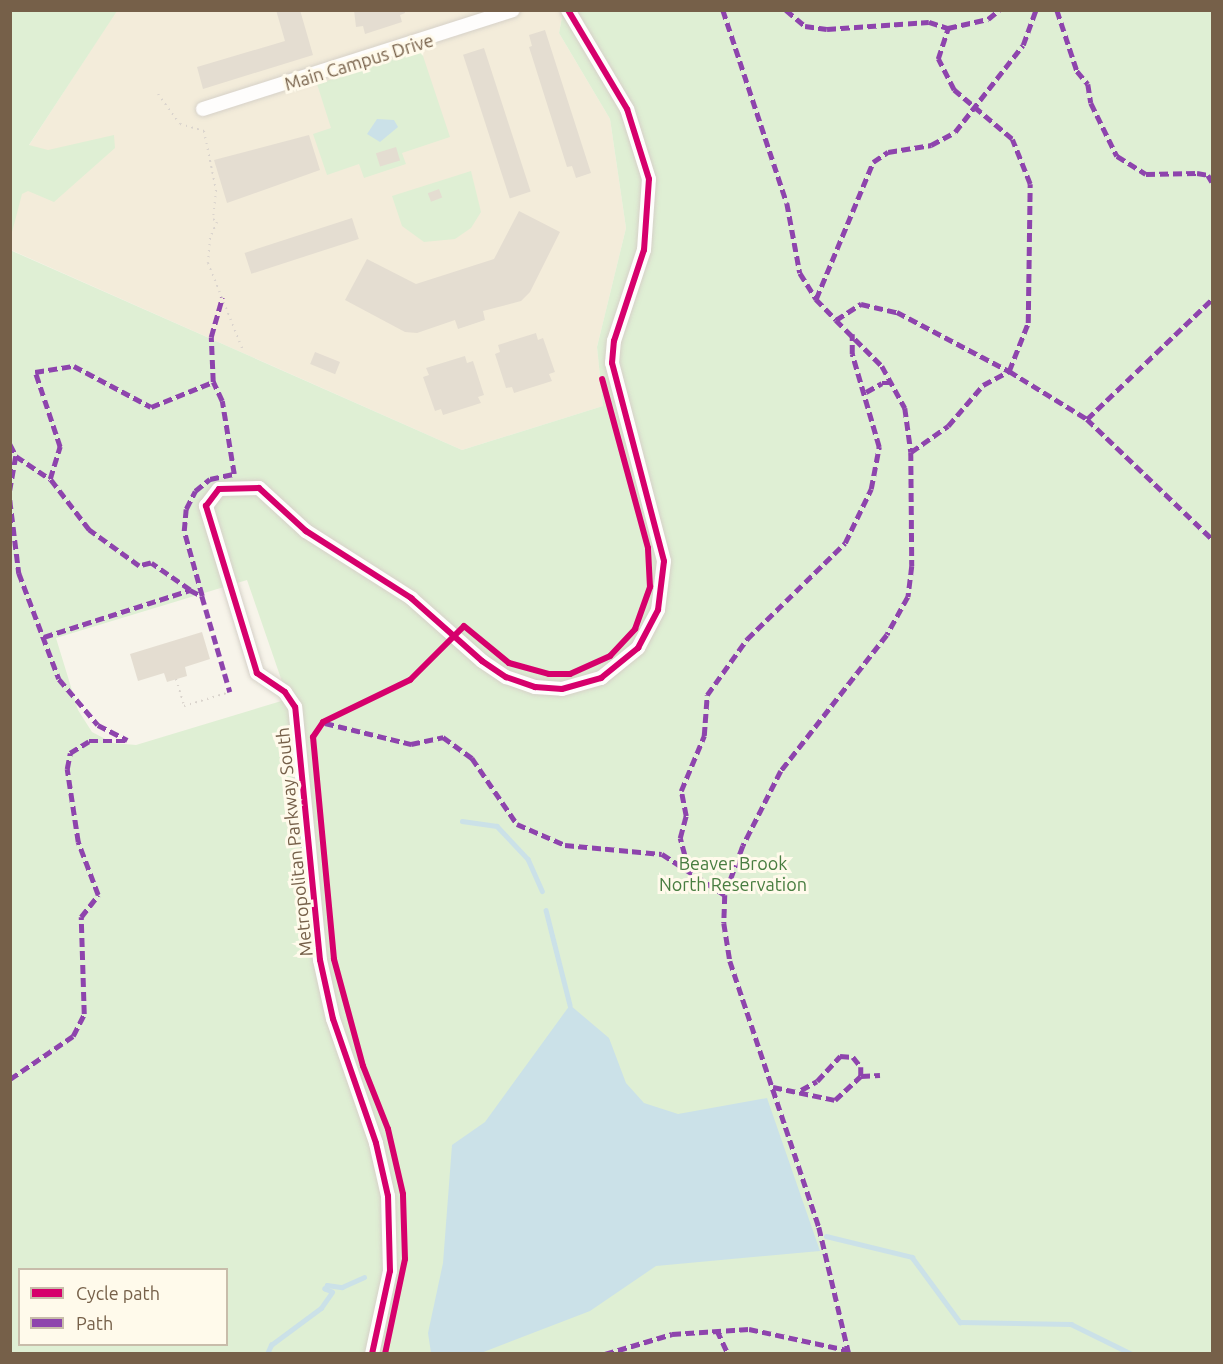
<!DOCTYPE html>
<html>
<head>
<meta charset="utf-8">
<style>
  body { margin:0 }
  #map { position:relative; width:1223px; height:1364px; overflow:hidden; background:#f7f4ea; font-family:Ubuntu,sans-serif }
  div>[style] { position:absolute }
  [style*='--x'] { left:calc(var(--x)*1px); top:calc(var(--y)*1px); width:calc(var(--w)*1px); rotate:calc(var(--a)*1deg) }
  .residential>* { inset:0; background:#f3ecda }
  .green>* { inset:0; background:#dfefd4 }
  .water>* { inset:0; background:#cbe1e8 }
  .stream>* { height:4.5px; margin:-2.25px; padding:0 2.25px; transform-origin:2.25px; border-radius:2.25px; background:#cbe1e8 }
  .building>* { inset:0; background:#e4ddd1; transform-origin:0 0 }
  .path>* { height:2px; margin-top:-1px; transform-origin:0; background:repeating-linear-gradient(90deg,#dad4cd 0 1.5px,transparent 0 6px) }
  .roads { filter:drop-shadow(0 0 2px #d6d1c8) drop-shadow(0 0 2px #d6d1c8) }
  .minor>* { height:14px; margin:-7px; padding:0 7px; transform-origin:7px; border-radius:7px; background:#fefdfc }
  .quiet>* { height:4.5px; margin-top:-2.25px; transform-origin:0; background:repeating-linear-gradient(90deg,#8e44ad 0 9px,transparent 0 13.5px) }
  .cycleway>* { height:6px; margin:-3px; padding:0 3px; transform-origin:3px; border-radius:3px; background:#d6006c }
  span { translate:-50% -50%; white-space:nowrap; text-align:center; line-height:1.15; -webkit-text-stroke:6px #fffaeb; paint-order:stroke }
  .street-label { font-size:18px; color:#766049 }
  .park-label { font-size:18px; color:#487d40 }
  .frame { position:absolute; inset:0; border:12px solid #766049; pointer-events:none }
  .legend { position:absolute; left:18px; top:1268px; width:210px; height:78px; box-sizing:border-box; background:#fffaeb; border:2px solid #c8bcaa; margin:0; padding:8px 10px; list-style:none; font-size:18px; color:#766049 }
  .legend li { display:flex; align-items:center; gap:12px; height:30px }
  .legend b { width:30px; border:2px solid #c8bcaa }
</style>
</head>
<body>
<div id="map">
  <div class="residential">
    <i style="clip-path:polygon(117px 10px,563px 11px,559px 33px,610px 119px,626px 228px,597px 347px,603px 406px,462px 450px,11px 250px,11px 173px)"></i>
  </div>
  <div class="green">
    <i style="clip-path:polygon(11px 10px,117px 11px,29px 145px,48px 150px,114px 135px,115px 148px,54px 202px,28px 191px,22px 194px,11px 236px)"></i>
    <i style="clip-path:polygon(evenodd,563px 11px,1212px 11px,1212px 1353px,11px 1353px,10px 250px,462px 450px,603px 406px,597px 347px,626px 228px,610px 119px,559px 33px,563px 11px,247px 580px,288px 699px,136px 745px,113px 743px,92px 732px,78px 710px,56px 638px,247px 580px,563px 11px,20px 1270px,226px 1270px,226px 1344px,20px 1344px,20px 1270px)"></i>
    <i style="clip-path:polygon(421px 50px,450px 137px,402px 153px,406px 164px,364px 178px,359px 164px,327px 175px,313px 134px,331px 128px,317px 84px)"></i>
    <i style="clip-path:polygon(471px 171px,481px 212px,471px 228px,455px 239px,424px 242px,402px 226px,392px 196px)"></i>
  </div>
  <div class="water">
    <i style="clip-path:polygon(377px 119px,394px 120px,398px 127px,380px 142px,367px 134px)"></i>
    <i style="clip-path:polygon(570px 1005px,609px 1038px,626px 1083px,644px 1103px,678px 1114px,767px 1098px,820px 1251px,656px 1266px,590px 1311px,481px 1353px,431px 1353px,428px 1333px,443px 1263px,452px 1145px,485px 1122px)"></i>
  </div>
  <div class="stream">
    <i style="--x:462;--y:821;--w:35;--a:8"></i>
    <i style="--x:497;--y:826;--w:45;--a:46.8"></i>
    <i style="--x:528;--y:859;--w:35;--a:66"></i>
    <i style="--x:546;--y:910;--w:98;--a:75.8"></i>
    <i style="--x:826;--y:1236;--w:89;--a:13.7"></i>
    <i style="--x:912;--y:1257;--w:81;--a:53.6"></i>
    <i style="--x:960;--y:1322;--w:111;--a:1"></i>
    <i style="--x:1071;--y:1324;--w:68;--a:26.2"></i>
    <i style="--x:267;--y:1354;--w:10;--a:-66"></i>
    <i style="--x:271;--y:1345;--w:62;--a:-36.5"></i>
    <i style="--x:321;--y:1308;--w:19;--a:-55"></i>
    <i style="--x:332;--y:1292;--w:8;--a:-157"></i>
    <i style="--x:325;--y:1289;--w:4;--a:-63"></i>
    <i style="--x:327;--y:1285;--w:15;--a:8"></i>
    <i style="--x:342;--y:1287;--w:24;--a:-24"></i>
  </div>
  <div class="building">
    <i style="clip-path:polygon(276px 10px,300px 10px,313px 55px,203px 89px,197px 67px,285px 41px)"></i>
    <i style="clip-path:polygon(354px 10px,404px 10px,405px 13px,400px 15px,402px 22px,365px 34px,363px 26px,356px 27px)"></i>
    <i style="clip-path:polygon(545px 30px,591px 173px,576px 178px,572px 166px,567px 167px,529px 47px,532px 46px,529px 35px)"></i>
    <i style="left:484px;top:48px;width:151px;height:22px;rotate:72deg"></i>
    <i style="clip-path:polygon(309px 135px,320px 170px,227px 203px,214px 160px)"></i>
    <i style="left:396px;top:147px;width:14px;height:21px;rotate:73deg"></i>
    <i style="left:439px;top:189px;width:9px;height:12px;rotate:69deg"></i>
    <i style="clip-path:polygon(519px 211px,560px 232px,530px 292px,521px 301px,483px 311px,485px 320px,458px 329px,455px 320px,417px 333px,405px 332px,345px 300px,367px 259px,416px 284px,494px 259px)"></i>
    <i style="left:352px;top:218px;width:22px;height:113px;rotate:72deg"></i>
    <i style="clip-path:polygon(536px 333px,538px 340px,543px 338px,555px 372px,549px 374px,552px 381px,514px 393px,512px 387px,506px 388px,495px 354px,500px 352px,498px 345px)"></i>
    <i style="left:315px;top:352px;width:27px;height:13px;rotate:22deg"></i>
    <i style="clip-path:polygon(465px 356px,467px 363px,473px 361px,484px 395px,478px 397px,481px 403px,443px 415px,441px 409px,435px 411px,423px 377px,429px 375px,426px 368px)"></i>
    <i style="clip-path:polygon(202px 632px,210px 659px,185px 667px,187px 676px,167px 682px,164px 673px,138px 681px,130px 654px)"></i>
  </div>
  <div class="path">
    <i style="--x:158;--y:94;--w:37;--a:54"></i>
    <i style="--x:180;--y:124;--w:25;--a:16"></i>
    <i style="--x:204;--y:131;--w:60;--a:78.5"></i>
    <i style="--x:216;--y:190;--w:29;--a:96"></i>
    <i style="--x:213;--y:219;--w:5;--a:37"></i>
    <i style="--x:217;--y:222;--w:17;--a:114"></i>
    <i style="--x:210;--y:238;--w:25;--a:95"></i>
    <i style="--x:208;--y:263;--w:92;--a:68.2"></i>
    <i style="--x:176;--y:679;--w:28;--a:73"></i>
    <i style="--x:184;--y:706;--w:48;--a:-16.9"></i>
  </div>
  <div class="roads">
    <div class="minor">
      <i style="--x:203;--y:109;--w:325;--a:-17.7"></i>
      <i style="--x:372;--y:1354;--w:85;--a:-77.8"></i>
      <i style="--x:390;--y:1271;--w:75;--a:-91.5"></i>
      <i style="--x:388;--y:1196;--w:54;--a:-102.8"></i>
      <i style="--x:376;--y:1143;--w:131;--a:-109.1"></i>
      <i style="--x:333;--y:1019;--w:60;--a:-102.4"></i>
      <i style="--x:320;--y:960;--w:254;--a:-95.6"></i>
      <i style="--x:295;--y:707;--w:18;--a:-124"></i>
      <i style="--x:285;--y:692;--w:34;--a:-146"></i>
      <i style="--x:257;--y:673;--w:175;--a:-107"></i>
      <i style="--x:206;--y:506;--w:21;--a:-53"></i>
      <i style="--x:219;--y:489;--w:40;--a:-1.4"></i>
      <i style="--x:259;--y:488;--w:64;--a:42.5"></i>
      <i style="--x:306;--y:531;--w:125;--a:32.5"></i>
      <i style="--x:411;--y:598;--w:95;--a:41.6"></i>
      <i style="--x:482;--y:661;--w:29;--a:34"></i>
      <i style="--x:506;--y:677;--w:31;--a:19"></i>
      <i style="--x:535;--y:687;--w:27;--a:4"></i>
      <i style="--x:562;--y:689;--w:41;--a:-15.8"></i>
      <i style="--x:601;--y:678;--w:48;--a:-39"></i>
      <i style="--x:638;--y:648;--w:43;--a:-62.2"></i>
      <i style="--x:658;--y:610;--w:49;--a:-83"></i>
      <i style="--x:664;--y:561;--w:205;--a:-104.7"></i>
      <i style="--x:612;--y:363;--w:22;--a:-85"></i>
      <i style="--x:614;--y:341;--w:96;--a:-71.8"></i>
      <i style="--x:644;--y:250;--w:71;--a:-86"></i>
      <i style="--x:649;--y:179;--w:73;--a:-107.4"></i>
      <i style="--x:627;--y:109;--w:115;--a:-120.8"></i>
    </div>
  </div>
  <div class="quiet">
    <i style="--x:723;--y:10;--w:203;--a:71.7"></i>
    <i style="--x:787;--y:203;--w:71;--a:79.5"></i>
    <i style="--x:800;--y:273;--w:31;--a:58"></i>
    <i style="--x:816;--y:299;--w:29;--a:46"></i>
    <i style="--x:836;--y:320;--w:30;--a:-33"></i>
    <i style="--x:861;--y:304;--w:37;--a:13"></i>
    <i style="--x:897;--y:312;--w:127;--a:27.8"></i>
    <i style="--x:1009;--y:371;--w:92;--a:31.6"></i>
    <i style="--x:1087;--y:419;--w:173;--a:43.8"></i>
    <i style="--x:786;--y:10;--w:25;--a:40"></i>
    <i style="--x:805;--y:26;--w:22;--a:8"></i>
    <i style="--x:827;--y:29;--w:102;--a:-3.9"></i>
    <i style="--x:929;--y:22;--w:20;--a:18"></i>
    <i style="--x:948;--y:28;--w:41;--a:-12.7"></i>
    <i style="--x:988;--y:19;--w:14;--a:-39"></i>
    <i style="--x:1057;--y:10;--w:64;--a:71.8"></i>
    <i style="--x:1077;--y:71;--w:17;--a:50"></i>
    <i style="--x:1088;--y:84;--w:19;--a:81"></i>
    <i style="--x:1091;--y:103;--w:59;--a:63.9"></i>
    <i style="--x:1117;--y:156;--w:34;--a:32"></i>
    <i style="--x:1146;--y:174;--w:51;--a:-1.1"></i>
    <i style="--x:1197;--y:173;--w:11;--a:10"></i>
    <i style="--x:1208;--y:175;--w:8;--a:60"></i>
    <i style="--x:816;--y:299;--w:148;--a:-67.4"></i>
    <i style="--x:873;--y:162;--w:18;--a:-34"></i>
    <i style="--x:888;--y:152;--w:44;--a:-9.2"></i>
    <i style="--x:931;--y:145;--w:27;--a:-28"></i>
    <i style="--x:955;--y:132;--w:110;--a:-52"></i>
    <i style="--x:1023;--y:45;--w:37;--a:-70"></i>
    <i style="--x:836;--y:320;--w:65;--a:45"></i>
    <i style="--x:882;--y:366;--w:48;--a:61.3"></i>
    <i style="--x:905;--y:408;--w:44;--a:82.2"></i>
    <i style="--x:911;--y:452;--w:114;--a:89.5"></i>
    <i style="--x:912;--y:566;--w:31;--a:97"></i>
    <i style="--x:908;--y:597;--w:43;--a:118.9"></i>
    <i style="--x:887;--y:635;--w:172;--a:127.9"></i>
    <i style="--x:781;--y:771;--w:84;--a:116.9"></i>
    <i style="--x:743;--y:846;--w:52;--a:110.2"></i>
    <i style="--x:725;--y:895;--w:28;--a:92"></i>
    <i style="--x:724;--y:923;--w:38;--a:81"></i>
    <i style="--x:730;--y:961;--w:280;--a:71.5"></i>
    <i style="--x:819;--y:1227;--w:130;--a:76.7"></i>
    <i style="--x:866;--y:392;--w:18;--a:-29"></i>
    <i style="--x:882;--y:383;--w:12;--a:0"></i>
    <i style="--x:1087;--y:419;--w:173;--a:-43.8"></i>
    <i style="--x:10;--y:444;--w:13;--a:63"></i>
    <i style="--x:16;--y:456;--w:35;--a:100"></i>
    <i style="--x:911;--y:452;--w:45;--a:-35.1"></i>
    <i style="--x:948;--y:426;--w:54;--a:-49.5"></i>
    <i style="--x:983;--y:385;--w:30;--a:-28"></i>
    <i style="--x:1009;--y:371;--w:52;--a:-68.4"></i>
    <i style="--x:1028;--y:323;--w:139;--a:-89.2"></i>
    <i style="--x:1030;--y:184;--w:48;--a:-111.8"></i>
    <i style="--x:1012;--y:139;--w:76;--a:-139.8"></i>
    <i style="--x:954;--y:90;--w:35;--a:-117"></i>
    <i style="--x:938;--y:59;--w:33;--a:-72"></i>
    <i style="--x:16;--y:456;--w:41;--a:34.1"></i>
    <i style="--x:10;--y:500;--w:74;--a:83"></i>
    <i style="--x:19;--y:573;--w:113;--a:69.3"></i>
    <i style="--x:59;--y:679;--w:60;--a:49.7"></i>
    <i style="--x:98;--y:725;--w:33;--a:27"></i>
    <i style="--x:190;--y:590;--w:47;--a:-145.3"></i>
    <i style="--x:151;--y:563;--w:12;--a:166"></i>
    <i style="--x:139;--y:566;--w:62;--a:-144.2"></i>
    <i style="--x:89;--y:530;--w:64;--a:-127.4"></i>
    <i style="--x:50;--y:479;--w:34;--a:-73"></i>
    <i style="--x:60;--y:447;--w:79;--a:-108.4"></i>
    <i style="--x:35;--y:372;--w:39;--a:-9"></i>
    <i style="--x:74;--y:366;--w:87;--a:28"></i>
    <i style="--x:151;--y:407;--w:67;--a:-22"></i>
    <i style="--x:202;--y:596;--w:67;--a:-105.5"></i>
    <i style="--x:184;--y:531;--w:22;--a:-85"></i>
    <i style="--x:186;--y:509;--w:20;--a:-63"></i>
    <i style="--x:195;--y:491;--w:19;--a:-39"></i>
    <i style="--x:210;--y:479;--w:25;--a:-12"></i>
    <i style="--x:234;--y:474;--w:74;--a:-99.3"></i>
    <i style="--x:222;--y:401;--w:21;--a:-115"></i>
    <i style="--x:213;--y:382;--w:45;--a:-92.5"></i>
    <i style="--x:211;--y:337;--w:41;--a:-74.2"></i>
    <i style="--x:44;--y:637;--w:153;--a:-17.8"></i>
    <i style="--x:190;--y:590;--w:13;--a:27"></i>
    <i style="--x:202;--y:596;--w:100;--a:73.7"></i>
    <i style="--x:325;--y:723;--w:89;--a:13.7"></i>
    <i style="--x:411;--y:744;--w:33;--a:-12"></i>
    <i style="--x:443;--y:737;--w:36;--a:36"></i>
    <i style="--x:472;--y:758;--w:80;--a:55.7"></i>
    <i style="--x:517;--y:824;--w:52;--a:23.6"></i>
    <i style="--x:565;--y:845;--w:97;--a:5.3"></i>
    <i style="--x:662;--y:854;--w:75;--a:33.1"></i>
    <i style="--x:688;--y:868;--w:31;--a:-105"></i>
    <i style="--x:680;--y:838;--w:23;--a:-75"></i>
    <i style="--x:686;--y:816;--w:25;--a:-101"></i>
    <i style="--x:681;--y:791;--w:60;--a:-67.3"></i>
    <i style="--x:704;--y:736;--w:41;--a:-85.8"></i>
    <i style="--x:707;--y:695;--w:69;--a:-54.5"></i>
    <i style="--x:747;--y:639;--w:137;--a:-44.4"></i>
    <i style="--x:845;--y:543;--w:60;--a:-64.3"></i>
    <i style="--x:871;--y:489;--w:43;--a:-79.2"></i>
    <i style="--x:879;--y:447;--w:97;--a:-106.2"></i>
    <i style="--x:852;--y:354;--w:20;--a:-90"></i>
    <i style="--x:10;--y:1079;--w:76;--a:-34.3"></i>
    <i style="--x:73;--y:1036;--w:25;--a:-63"></i>
    <i style="--x:84;--y:1014;--w:97;--a:-91.8"></i>
    <i style="--x:81;--y:917;--w:28;--a:-52"></i>
    <i style="--x:98;--y:895;--w:57;--a:-110.7"></i>
    <i style="--x:78;--y:842;--w:74;--a:-98.6"></i>
    <i style="--x:67;--y:769;--w:16;--a:-79"></i>
    <i style="--x:70;--y:753;--w:22;--a:-32"></i>
    <i style="--x:89;--y:741;--w:41;--a:0"></i>
    <i style="--x:773;--y:1087;--w:63;--a:11.8"></i>
    <i style="--x:835;--y:1100;--w:35;--a:-43"></i>
    <i style="--x:861;--y:1076;--w:19;--a:-3"></i>
    <i style="--x:801;--y:1090;--w:18;--a:-29"></i>
    <i style="--x:817;--y:1081;--w:34;--a:-47"></i>
    <i style="--x:840;--y:1056;--w:13;--a:4"></i>
    <i style="--x:853;--y:1057;--w:13;--a:51"></i>
    <i style="--x:861;--y:1067;--w:9;--a:90"></i>
    <i style="--x:717;--y:1330;--w:26;--a:65"></i>
    <i style="--x:605;--y:1354;--w:70;--a:-16.6"></i>
    <i style="--x:672;--y:1334;--w:77;--a:-3.7"></i>
    <i style="--x:749;--y:1329;--w:100;--a:12.1"></i>
  </div>
  <div class="cycleway">
    <i style="--x:372;--y:1354;--w:85;--a:-77.8"></i>
    <i style="--x:390;--y:1271;--w:75;--a:-91.5"></i>
    <i style="--x:388;--y:1196;--w:54;--a:-102.8"></i>
    <i style="--x:376;--y:1143;--w:131;--a:-109.1"></i>
    <i style="--x:333;--y:1019;--w:60;--a:-102.4"></i>
    <i style="--x:320;--y:960;--w:254;--a:-95.6"></i>
    <i style="--x:295;--y:707;--w:18;--a:-124"></i>
    <i style="--x:285;--y:692;--w:34;--a:-146"></i>
    <i style="--x:257;--y:673;--w:175;--a:-107"></i>
    <i style="--x:206;--y:506;--w:21;--a:-53"></i>
    <i style="--x:219;--y:489;--w:40;--a:-1.4"></i>
    <i style="--x:259;--y:488;--w:64;--a:42.5"></i>
    <i style="--x:306;--y:531;--w:125;--a:32.5"></i>
    <i style="--x:411;--y:598;--w:95;--a:41.6"></i>
    <i style="--x:482;--y:661;--w:29;--a:34"></i>
    <i style="--x:506;--y:677;--w:31;--a:19"></i>
    <i style="--x:535;--y:687;--w:27;--a:4"></i>
    <i style="--x:562;--y:689;--w:41;--a:-15.8"></i>
    <i style="--x:601;--y:678;--w:48;--a:-39"></i>
    <i style="--x:638;--y:648;--w:43;--a:-62.2"></i>
    <i style="--x:658;--y:610;--w:49;--a:-83"></i>
    <i style="--x:664;--y:561;--w:205;--a:-104.7"></i>
    <i style="--x:612;--y:363;--w:22;--a:-85"></i>
    <i style="--x:614;--y:341;--w:96;--a:-71.8"></i>
    <i style="--x:644;--y:250;--w:71;--a:-86"></i>
    <i style="--x:649;--y:179;--w:73;--a:-107.4"></i>
    <i style="--x:627;--y:109;--w:115;--a:-120.8"></i>
    <i style="--x:385;--y:1354;--w:97;--a:-78.1"></i>
    <i style="--x:405;--y:1259;--w:65;--a:-91.8"></i>
    <i style="--x:403;--y:1194;--w:67;--a:-103"></i>
    <i style="--x:388;--y:1129;--w:68;--a:-111.6"></i>
    <i style="--x:363;--y:1066;--w:111;--a:-105.2"></i>
    <i style="--x:334;--y:959;--w:223;--a:-95.4"></i>
    <i style="--x:313;--y:737;--w:18;--a:-56"></i>
    <i style="--x:323;--y:722;--w:97;--a:-25.8"></i>
    <i style="--x:410;--y:680;--w:76;--a:-45"></i>
    <i style="--x:464;--y:626;--w:58;--a:39.4"></i>
    <i style="--x:509;--y:663;--w:41;--a:15.4"></i>
    <i style="--x:549;--y:674;--w:21;--a:0"></i>
    <i style="--x:570;--y:674;--w:44;--a:-24.2"></i>
    <i style="--x:610;--y:656;--w:37;--a:-47"></i>
    <i style="--x:635;--y:629;--w:45;--a:-70.3"></i>
    <i style="--x:650;--y:587;--w:39;--a:-93"></i>
    <i style="--x:648;--y:548;--w:175;--a:-105.2"></i>
  </div>
  <div class="street-label">
    <span style="left:359px;top:62px;rotate:-17deg">Main Campus Drive</span>
    <span style="left:294px;top:842px;rotate:-96deg">Metropolitan Parkway South</span>
  </div>
  <div class="park-label">
    <span style="left:733px;top:874px">Beaver Brook<br>North Reservation</span>
  </div>
  <div class="frame"></div>
  <ul class="legend">
  <li><b style="height:8px;background:#d6006c"></b>Cycle path</li>
  <li><b style="height:8px;background:#8e44ad"></b>Path</li>
  </ul>
</div>
</body>
</html>
